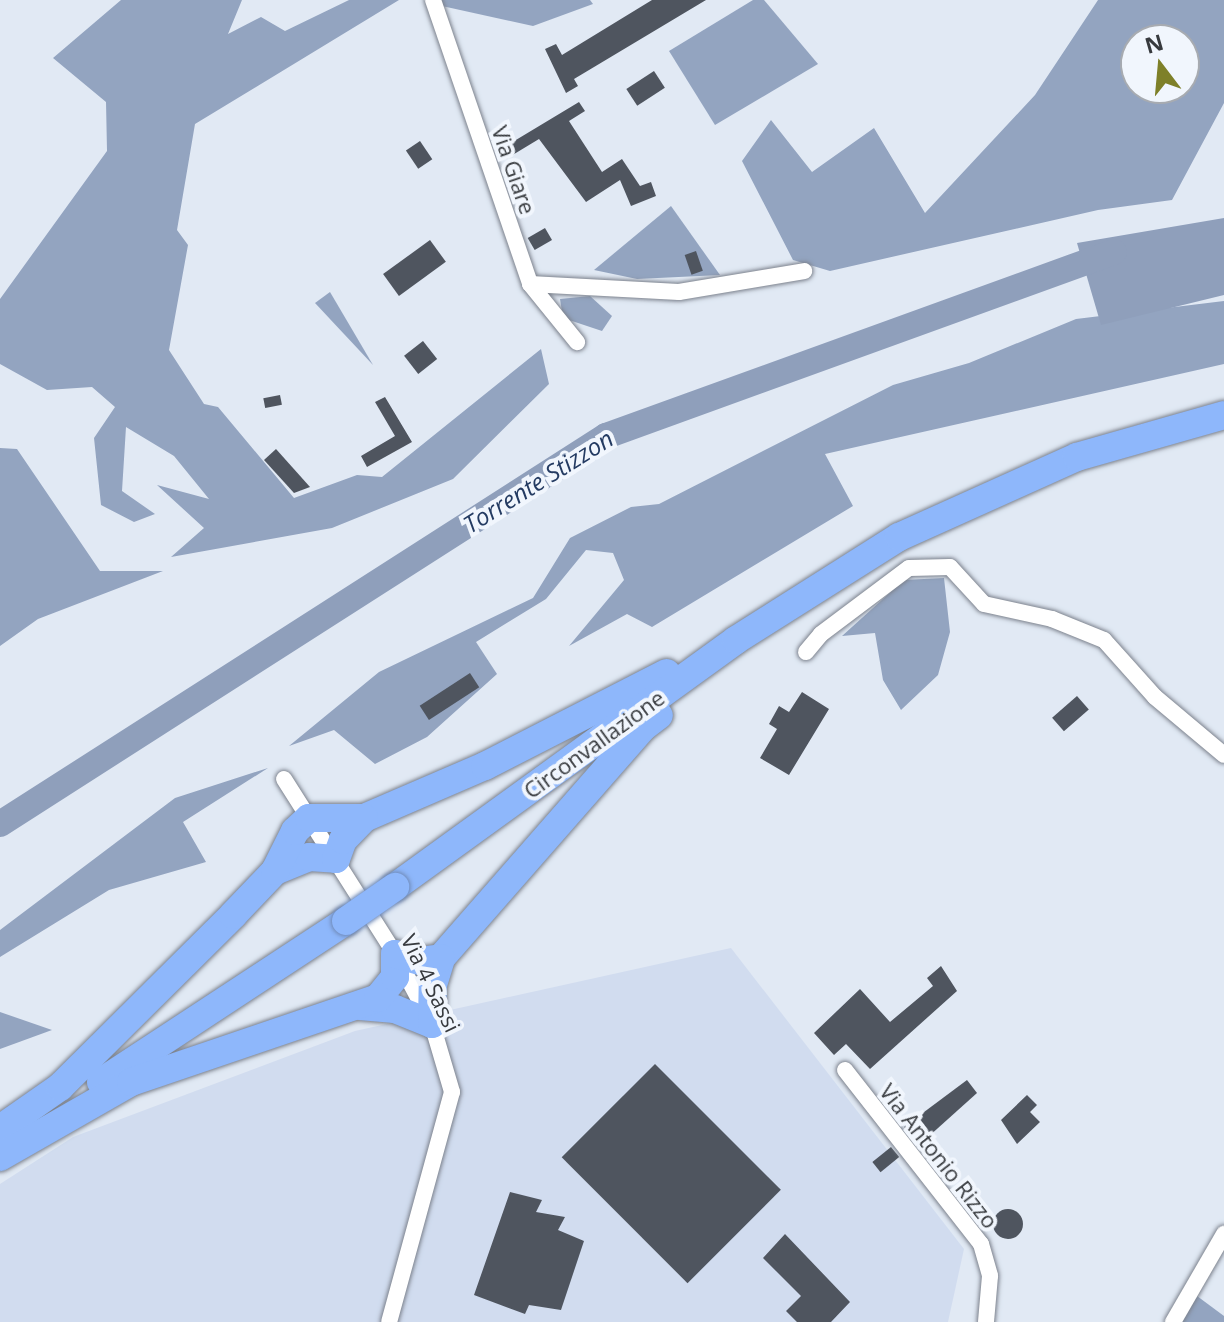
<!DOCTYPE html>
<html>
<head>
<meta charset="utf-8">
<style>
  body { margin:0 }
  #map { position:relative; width:1224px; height:1322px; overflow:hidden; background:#e1e9f4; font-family:"Open Sans",sans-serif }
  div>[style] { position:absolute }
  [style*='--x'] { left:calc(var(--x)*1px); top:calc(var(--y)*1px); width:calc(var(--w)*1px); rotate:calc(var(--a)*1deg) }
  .built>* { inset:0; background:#d1dcef }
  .forest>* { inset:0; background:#93a4c0 }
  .water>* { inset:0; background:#8f9fbb }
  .river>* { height:26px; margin:-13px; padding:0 13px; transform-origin:13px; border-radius:13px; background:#8f9fbb }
  .building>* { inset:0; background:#4f555f; transform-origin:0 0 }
  .round { border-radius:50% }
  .roads { filter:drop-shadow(0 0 2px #7c828d) drop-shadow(0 0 2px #7c828d) }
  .street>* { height:16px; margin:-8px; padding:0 8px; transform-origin:8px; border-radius:8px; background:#fff }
  .highway>* { height:28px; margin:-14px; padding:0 14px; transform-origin:14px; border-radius:14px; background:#8eb7fb }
  .bridges { filter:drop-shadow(0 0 2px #708bb9) drop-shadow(0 0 2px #708bb9) }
  .highway-bridge>* { height:28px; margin:-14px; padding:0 14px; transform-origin:14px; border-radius:14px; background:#8eb7fb }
  span { translate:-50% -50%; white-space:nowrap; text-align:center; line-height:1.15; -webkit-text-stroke:8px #f1f6fd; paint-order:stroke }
  .street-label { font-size:22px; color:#373a3e }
  .water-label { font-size:24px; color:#243b62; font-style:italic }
  .north { position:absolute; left:1120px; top:24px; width:80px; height:80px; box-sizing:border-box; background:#f1f6fd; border:2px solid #a7abb1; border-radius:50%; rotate:344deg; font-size:22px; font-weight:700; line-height:32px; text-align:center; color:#373a3e }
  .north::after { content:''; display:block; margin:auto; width:28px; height:36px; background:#7e8029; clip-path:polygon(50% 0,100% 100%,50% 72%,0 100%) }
</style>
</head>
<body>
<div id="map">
  <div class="built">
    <i style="clip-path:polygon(731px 948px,964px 1249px,948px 1322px,0 1322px,0 1184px,73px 1137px,355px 1031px)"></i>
  </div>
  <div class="forest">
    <i style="clip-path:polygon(121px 0,242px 0,228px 34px,261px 17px,285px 31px,349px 0,399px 0,195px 124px,177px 230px,188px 245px,169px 350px,204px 404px,218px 407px,294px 498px,357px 475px,382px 477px,541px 349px,549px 384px,453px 479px,332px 528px,171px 557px,204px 528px,157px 485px,209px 499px,174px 456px,126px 427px,122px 491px,155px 514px,134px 522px,101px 505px,94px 438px,115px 407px,92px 387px,47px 390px,0 364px,0 299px,107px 151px,106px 102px,53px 58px)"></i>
    <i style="clip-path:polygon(440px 0,590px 0,593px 4px,533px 26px,442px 6px)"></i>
    <i style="clip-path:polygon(753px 0,764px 0,818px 64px,715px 125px,669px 51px)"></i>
    <i style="clip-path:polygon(evenodd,1098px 0,1224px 0,1224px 103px,1172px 200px,1098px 210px,830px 271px,793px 260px,742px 161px,771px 120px,812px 172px,874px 128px,925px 213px,1035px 95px,1098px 0,1136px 40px,1184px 40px,1184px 88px,1136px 88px,1136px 40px)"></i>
    <i style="clip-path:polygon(671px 206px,720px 275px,637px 279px,594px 270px)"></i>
    <i style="clip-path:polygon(330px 292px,373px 365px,315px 303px)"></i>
    <i style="clip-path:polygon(590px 296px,612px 316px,602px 331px,563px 318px,560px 299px)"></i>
    <i style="clip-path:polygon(1224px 301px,1224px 364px,825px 454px,853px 506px,652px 627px,627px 614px,569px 646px,624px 580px,613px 553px,586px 550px,546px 599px,476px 642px,497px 674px,427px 737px,375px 764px,334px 730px,289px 746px,379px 672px,533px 598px,570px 538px,631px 507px,659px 504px,893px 385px,969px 363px,1076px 319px)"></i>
    <i style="clip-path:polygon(0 448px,17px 449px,100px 571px,163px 571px,38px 619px,0 646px)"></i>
    <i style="clip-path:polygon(944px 578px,950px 632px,938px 675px,901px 710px,883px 680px,875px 633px,842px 636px,904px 580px)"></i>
    <i style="clip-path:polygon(268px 768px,183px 822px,206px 862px,109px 890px,0 957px,0 930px,175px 798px)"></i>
    <i style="clip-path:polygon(0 1012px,52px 1030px,0 1049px)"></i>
    <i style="clip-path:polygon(1197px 1296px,1224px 1316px,1224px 1322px,1182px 1322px)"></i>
  </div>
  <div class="water">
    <i style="clip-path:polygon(1224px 218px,1224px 295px,1101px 325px,1077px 243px)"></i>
  </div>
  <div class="river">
    <i style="--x:0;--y:824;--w:720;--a:-32.63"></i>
    <i style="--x:606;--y:436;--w:540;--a:-19.91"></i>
  </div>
  <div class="building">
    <i style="clip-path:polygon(652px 0,706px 0,574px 79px,578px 86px,566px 93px,545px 49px,556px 44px,562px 55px)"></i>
    <i style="left:654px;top:71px;width:20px;height:33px;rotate:57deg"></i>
    <i style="clip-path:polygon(579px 102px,585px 111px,569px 121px,602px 172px,622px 159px,640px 186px,651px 182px,656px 196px,631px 206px,620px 180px,586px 202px,539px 139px,506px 159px,501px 149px)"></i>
    <i style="left:420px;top:141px;width:22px;height:17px;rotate:56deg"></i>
    <i style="left:545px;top:228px;width:14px;height:20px;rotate:60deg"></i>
    <i style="left:430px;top:240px;width:27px;height:58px;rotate:54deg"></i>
    <i style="left:696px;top:251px;width:21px;height:12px;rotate:71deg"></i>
    <i style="left:423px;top:341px;width:23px;height:24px;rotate:52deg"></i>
    <i style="left:280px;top:395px;width:10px;height:17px;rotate:79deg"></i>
    <i style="clip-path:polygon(385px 397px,412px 442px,367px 467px,361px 456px,395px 436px,375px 402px)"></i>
    <i style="clip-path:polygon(276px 449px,310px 487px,294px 493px,264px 460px)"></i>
    <i style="left:470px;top:673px;width:17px;height:60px;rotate:57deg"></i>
    <i style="clip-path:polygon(802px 692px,829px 709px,789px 775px,760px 758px,777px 729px,769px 724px,779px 706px,789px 712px)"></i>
    <i style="left:1077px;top:696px;width:18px;height:33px;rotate:49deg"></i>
    <i style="clip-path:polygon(941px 966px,957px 991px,870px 1069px,846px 1044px,834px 1055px,814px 1033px,860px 989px,890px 1022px,933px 986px,927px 978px)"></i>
    <i style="left:655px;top:1064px;width:178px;height:132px;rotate:45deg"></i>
    <i style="clip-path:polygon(967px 1080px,977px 1093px,918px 1146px,904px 1127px)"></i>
    <i style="clip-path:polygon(1027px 1095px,1037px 1105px,1030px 1112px,1040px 1122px,1017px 1144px,1001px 1120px)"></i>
    <i style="left:891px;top:1147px;width:13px;height:24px;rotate:51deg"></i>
    <i style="clip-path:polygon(510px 1192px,542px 1200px,536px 1212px,565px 1217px,558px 1230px,584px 1241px,561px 1310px,529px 1305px,525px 1314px,474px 1295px)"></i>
    <i class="round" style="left:993px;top:1209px;width:30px;height:30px"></i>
    <i style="clip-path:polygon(785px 1234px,850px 1302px,831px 1322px,797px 1322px,786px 1311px,801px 1296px,763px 1258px)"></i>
  </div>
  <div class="roads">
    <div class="street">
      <i style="--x:433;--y:0;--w:300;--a:71.1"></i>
      <i style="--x:530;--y:284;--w:75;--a:51"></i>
      <i style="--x:530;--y:284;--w:149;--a:3.1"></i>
      <i style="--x:679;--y:292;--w:127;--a:-9.5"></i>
      <i style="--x:806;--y:652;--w:23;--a:-50"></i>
      <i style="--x:821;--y:634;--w:110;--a:-36.9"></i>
      <i style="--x:909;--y:568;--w:41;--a:-1.4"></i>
      <i style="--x:950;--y:567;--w:50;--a:47.4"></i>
      <i style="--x:984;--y:604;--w:70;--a:12.4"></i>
      <i style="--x:1052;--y:619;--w:56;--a:22"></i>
      <i style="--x:1104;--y:640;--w:76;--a:48.2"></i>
      <i style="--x:1155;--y:697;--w:90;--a:40"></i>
      <i style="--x:284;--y:779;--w:207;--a:57.6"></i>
      <i style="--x:395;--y:954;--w:79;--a:62.1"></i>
      <i style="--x:432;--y:1024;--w:71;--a:73.6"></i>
      <i style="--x:452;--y:1092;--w:238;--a:105.3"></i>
      <i style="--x:845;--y:1070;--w:221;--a:52"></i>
      <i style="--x:981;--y:1244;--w:33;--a:74"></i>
      <i style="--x:990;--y:1276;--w:46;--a:95"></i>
      <i style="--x:1173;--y:1322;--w:102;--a:-59.9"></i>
    </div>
    <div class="highway">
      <i style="--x:275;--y:871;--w:37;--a:-22"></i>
      <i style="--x:309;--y:857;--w:27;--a:4"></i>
      <i style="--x:336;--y:859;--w:20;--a:-70"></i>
      <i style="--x:343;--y:840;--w:30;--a:-46"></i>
      <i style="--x:364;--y:818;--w:132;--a:-23.3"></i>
      <i style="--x:485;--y:766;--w:204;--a:-27.1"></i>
      <i style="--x:395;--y:887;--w:421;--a:-35.9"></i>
      <i style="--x:736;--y:640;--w:193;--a:-32.3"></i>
      <i style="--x:899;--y:537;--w:195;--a:-24.2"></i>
      <i style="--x:1077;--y:457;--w:153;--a:-15.9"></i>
      <i style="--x:360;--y:1006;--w:35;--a:5"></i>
      <i style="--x:395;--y:1009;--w:40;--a:22"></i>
      <i style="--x:432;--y:1024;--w:39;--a:-89"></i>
      <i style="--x:433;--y:985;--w:28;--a:-73"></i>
      <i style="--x:441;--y:958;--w:305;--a:-48.8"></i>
      <i style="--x:642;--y:728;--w:21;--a:-37"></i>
      <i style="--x:101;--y:1082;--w:293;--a:-33.3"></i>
      <i style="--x:0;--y:1129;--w:73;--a:-35"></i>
      <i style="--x:60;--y:1087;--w:244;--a:-44.8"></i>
      <i style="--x:233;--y:915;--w:61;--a:-46.3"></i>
      <i style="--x:275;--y:871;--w:45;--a:-63.4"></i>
      <i style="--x:295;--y:831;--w:19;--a:-43"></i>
      <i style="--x:309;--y:818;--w:55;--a:0"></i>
      <i style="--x:0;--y:1157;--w:151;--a:-29.8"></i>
      <i style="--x:131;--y:1082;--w:261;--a:-18.8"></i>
      <i style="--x:378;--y:998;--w:27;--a:-51"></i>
      <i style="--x:395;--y:977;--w:23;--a:-90"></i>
      <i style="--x:395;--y:954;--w:26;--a:16"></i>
      <i style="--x:420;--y:961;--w:21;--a:-8"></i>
    </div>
  </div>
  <div class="bridges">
    <div class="highway-bridge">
      <i style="--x:346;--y:921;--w:60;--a:-34.8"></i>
    </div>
  </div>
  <div class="street-label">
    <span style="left:514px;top:170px;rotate:71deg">Via Giare</span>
    <span style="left:594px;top:744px;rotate:-36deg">Circonvallazione</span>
    <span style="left:431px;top:983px;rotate:64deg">Via 4 Sassi</span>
    <span style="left:939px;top:1156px;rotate:52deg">Via Antonio Rizzo</span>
  </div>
  <div class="water-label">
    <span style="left:538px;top:481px;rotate:-32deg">Torrente Stizzon</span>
  </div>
  <div class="north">N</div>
</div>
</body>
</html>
